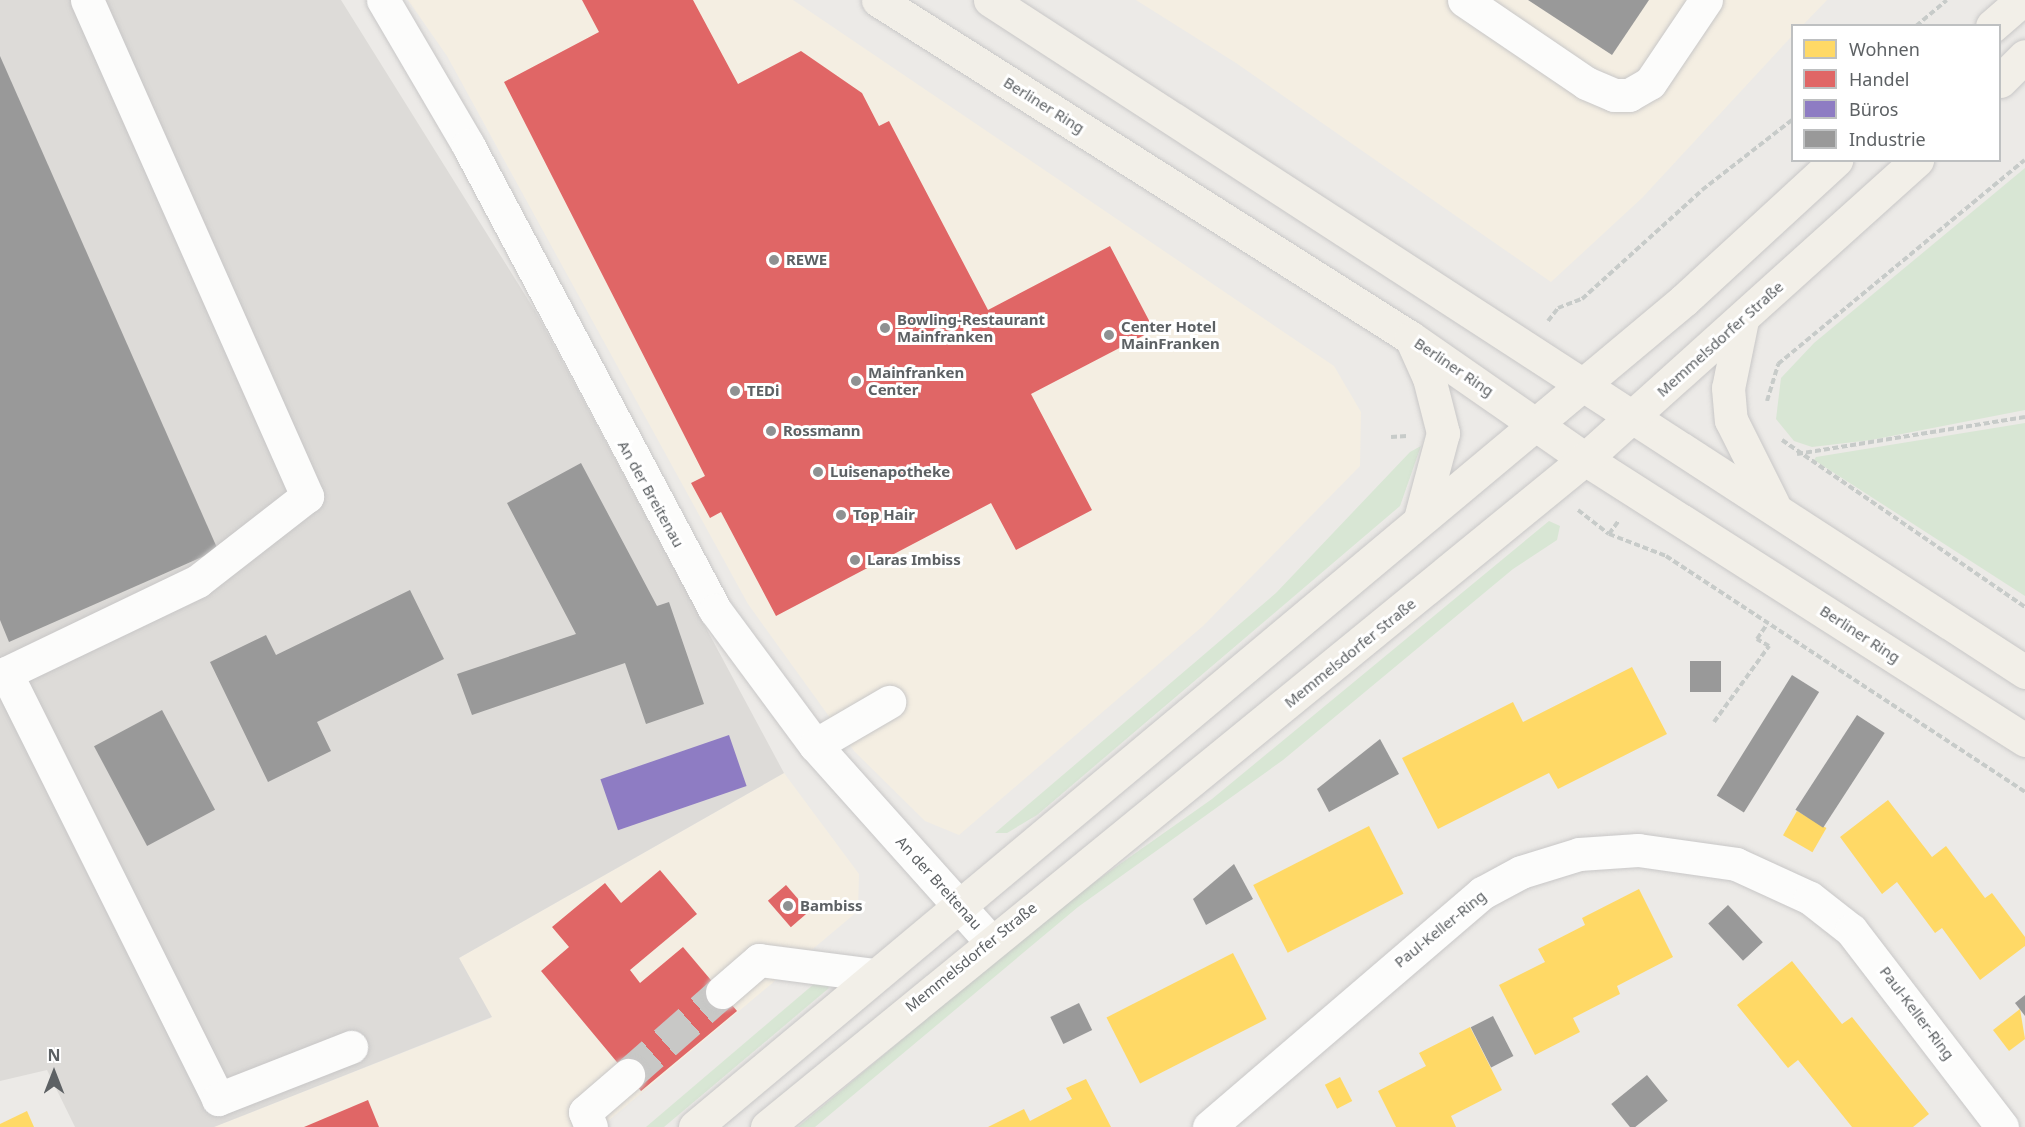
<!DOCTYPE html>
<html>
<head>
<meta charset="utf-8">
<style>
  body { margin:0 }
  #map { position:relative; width:2025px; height:1127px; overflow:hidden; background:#eceae7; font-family:"Noto Sans",sans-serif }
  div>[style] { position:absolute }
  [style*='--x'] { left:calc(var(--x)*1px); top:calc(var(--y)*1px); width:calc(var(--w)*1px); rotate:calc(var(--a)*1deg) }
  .commercial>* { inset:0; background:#f4eee2 }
  .industrial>* { inset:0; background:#dddbd8 }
  .green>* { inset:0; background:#d8e6d4 }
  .homes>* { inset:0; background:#ffd966; transform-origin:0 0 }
  .shops>* { inset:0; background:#e06666; transform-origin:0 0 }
  .offices>* { inset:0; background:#8e7cc3; transform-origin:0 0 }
  .industry>* { inset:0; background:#999; transform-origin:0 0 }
  .minor-tunnel>* { height:33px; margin-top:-16.5px; transform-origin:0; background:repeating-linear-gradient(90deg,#c8c8c6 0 33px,transparent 0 49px) }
  .path>* { height:4px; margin-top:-2px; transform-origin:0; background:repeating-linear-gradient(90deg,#c7cbc9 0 6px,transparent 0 9px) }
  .roads { filter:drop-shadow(0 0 2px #c8c7c7) drop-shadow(0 0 2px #c8c7c7) }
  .minor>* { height:33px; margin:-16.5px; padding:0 16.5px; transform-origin:16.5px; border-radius:16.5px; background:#fcfcfb }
  .major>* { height:33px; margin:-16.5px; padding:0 16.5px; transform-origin:16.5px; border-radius:16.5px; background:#f2efe8 }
  .dots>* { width:16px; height:16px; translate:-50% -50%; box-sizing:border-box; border:3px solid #fff; border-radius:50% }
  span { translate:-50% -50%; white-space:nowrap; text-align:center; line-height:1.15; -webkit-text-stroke:6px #fff; paint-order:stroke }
  .street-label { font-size:15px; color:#5d6164 }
  .poi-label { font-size:15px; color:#5d6164; font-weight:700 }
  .left { translate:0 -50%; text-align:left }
  .legend { position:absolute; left:1791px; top:24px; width:210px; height:138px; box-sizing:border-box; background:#fff; border:2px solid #bec0c1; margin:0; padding:8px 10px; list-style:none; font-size:18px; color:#5d6164 }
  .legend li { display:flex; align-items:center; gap:12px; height:30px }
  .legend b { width:30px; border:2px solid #bec0c1 }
  .north { position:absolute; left:24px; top:1043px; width:60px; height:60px; -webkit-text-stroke:4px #fff; paint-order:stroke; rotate:0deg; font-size:16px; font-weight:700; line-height:24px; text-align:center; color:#5d6164 }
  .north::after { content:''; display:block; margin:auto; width:21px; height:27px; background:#5d6164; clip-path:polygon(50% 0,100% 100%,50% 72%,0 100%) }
</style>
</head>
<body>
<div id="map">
  <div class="commercial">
    <i style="clip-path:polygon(408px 0,793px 0,1334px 366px,1361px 412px,1360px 466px,1203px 626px,959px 835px,925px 821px,854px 751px,748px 604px,447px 56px)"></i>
    <i style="clip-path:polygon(1136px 0,1827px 0,1803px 25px,1792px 26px,1792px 36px,1642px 198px,1551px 282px,1236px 63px)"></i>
    <i style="clip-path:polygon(784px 773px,859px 874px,858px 911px,601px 1127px,214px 1127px,491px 1018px,459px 958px)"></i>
  </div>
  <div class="industrial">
    <i style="clip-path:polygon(0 0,341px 0,537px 314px,784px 773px,459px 958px,492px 1017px,214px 1127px,75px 1127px,47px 1070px,0 1081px)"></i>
  </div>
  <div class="green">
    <i style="clip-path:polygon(2025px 168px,2025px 410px,1871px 440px,1812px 447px,1794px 441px,1776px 419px,1781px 378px,1814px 343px)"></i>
    <i style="clip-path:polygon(2025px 423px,2025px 596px,1814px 460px,1816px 457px)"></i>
    <i style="clip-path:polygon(1421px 446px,1400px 506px,1037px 815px,1007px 833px,995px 833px,1276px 593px,1410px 452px)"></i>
    <i style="clip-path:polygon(1549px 521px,1560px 526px,1557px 540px,1513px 569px,1283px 760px,1078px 907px,815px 1127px,798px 1127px,1062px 905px,1212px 799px)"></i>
    <i style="clip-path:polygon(821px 978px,829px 988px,664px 1127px,646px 1127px)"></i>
  </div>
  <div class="homes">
    <i style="clip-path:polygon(1632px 667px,1667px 734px,1558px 789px,1549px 773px,1438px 829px,1402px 758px,1513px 702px,1523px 722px)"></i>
    <i style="clip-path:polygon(1888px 800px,1932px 857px,1946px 846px,1985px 898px,1992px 893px,2025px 937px,2025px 946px,1980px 980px,1942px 928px,1935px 933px,1897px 882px,1882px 894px,1840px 837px)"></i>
    <i style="left:1797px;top:811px;width:34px;height:28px;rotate:30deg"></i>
    <i style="left:1369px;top:826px;width:76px;height:130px;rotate:63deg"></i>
    <i style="clip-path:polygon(1639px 889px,1673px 957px,1617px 986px,1620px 994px,1573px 1018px,1580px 1032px,1535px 1055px,1499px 985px,1545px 962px,1538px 949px,1585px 925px,1582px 918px)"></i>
    <i style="left:1233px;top:953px;width:74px;height:142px;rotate:63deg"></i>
    <i style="clip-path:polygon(1792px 961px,1842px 1024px,1852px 1017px,1929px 1114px,1913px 1127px,1852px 1127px,1798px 1060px,1788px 1068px,1737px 1005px)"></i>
    <i style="clip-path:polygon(2020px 1009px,2025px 1039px,2009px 1051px,1993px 1030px)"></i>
    <i style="clip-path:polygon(1470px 1027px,1502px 1090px,1451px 1116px,1456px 1127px,1396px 1127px,1378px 1091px,1426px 1066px,1419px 1053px)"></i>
    <i style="left:1340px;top:1077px;width:27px;height:17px;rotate:63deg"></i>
    <i style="clip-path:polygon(1086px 1079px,1111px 1127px,988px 1127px,1024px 1109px,1030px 1121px,1072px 1099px,1066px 1088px)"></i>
    <i style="clip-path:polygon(27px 1111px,34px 1127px,0 1127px,0 1124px)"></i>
  </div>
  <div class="shops">
    <i style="clip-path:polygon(582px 0,693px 0,738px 84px,801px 51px,862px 93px,879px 126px,889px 121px,988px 310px,1110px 246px,1154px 330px,1031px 394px,1092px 510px,1016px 550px,991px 503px,776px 616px,721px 512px,710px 518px,691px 483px,705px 476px,504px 82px,599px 32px)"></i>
    <i style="clip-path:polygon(660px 870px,697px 914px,630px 970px,640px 983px,683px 947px,737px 1011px,641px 1091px,541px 971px,569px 947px,552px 927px,605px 883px,621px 903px)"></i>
    <i style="left:786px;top:885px;width:35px;height:24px;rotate:49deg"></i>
    <i style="clip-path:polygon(368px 1100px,379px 1127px,304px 1127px)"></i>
  </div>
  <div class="offices">
    <i style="left:729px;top:735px;width:54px;height:136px;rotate:71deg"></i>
  </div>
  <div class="industry">
    <i style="clip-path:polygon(1528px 0,1649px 0,1612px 55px)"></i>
    <i style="clip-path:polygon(0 56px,218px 550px,9px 642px,0 620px)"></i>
    <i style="clip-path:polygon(581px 463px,657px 606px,669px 602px,704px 704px,646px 724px,625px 663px,472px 715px,457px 674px,576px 634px,507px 503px)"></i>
    <i style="clip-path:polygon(410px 590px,444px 659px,317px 722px,331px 751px,268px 782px,210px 662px,266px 635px,276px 655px)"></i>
    <i style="left:1690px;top:661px;width:31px;height:31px"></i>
    <i style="left:1792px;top:675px;width:32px;height:142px;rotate:32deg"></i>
    <i style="left:162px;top:710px;width:113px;height:77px;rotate:62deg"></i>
    <i style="left:1857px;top:715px;width:33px;height:113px;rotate:33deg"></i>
    <i style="clip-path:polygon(1380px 739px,1399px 774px,1329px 812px,1317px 789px)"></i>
    <i style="clip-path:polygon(1234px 864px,1253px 899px,1206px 925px,1193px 899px)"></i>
    <i style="left:1728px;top:905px;width:51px;height:27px;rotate:47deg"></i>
    <i style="clip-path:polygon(2025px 995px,2025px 1016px,2015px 1003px)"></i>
    <i style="left:1079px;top:1003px;width:30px;height:32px;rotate:64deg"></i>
    <i style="left:1493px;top:1016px;width:45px;height:25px;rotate:63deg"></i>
    <i style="left:1647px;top:1075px;width:33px;height:46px;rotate:51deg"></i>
  </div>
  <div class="minor-tunnel">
    <i style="--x:628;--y:1075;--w:125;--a:-41.4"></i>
  </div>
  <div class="path">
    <i style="--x:1916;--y:26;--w:40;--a:-40"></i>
    <i style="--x:1548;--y:321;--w:16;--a:-52"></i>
    <i style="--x:1558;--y:308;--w:26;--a:-21"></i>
    <i style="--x:1582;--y:299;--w:162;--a:-42.2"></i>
    <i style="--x:1702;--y:190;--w:114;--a:-37.9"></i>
    <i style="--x:1767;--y:401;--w:39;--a:-73"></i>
    <i style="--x:1778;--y:364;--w:320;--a:-39.6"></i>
    <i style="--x:1391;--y:437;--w:16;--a:-4"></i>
    <i style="--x:1782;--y:440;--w:295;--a:34.5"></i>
    <i style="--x:1797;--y:454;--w:231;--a:-9.2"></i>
    <i style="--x:1578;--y:510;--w:39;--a:38"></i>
    <i style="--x:1609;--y:534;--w:61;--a:21.1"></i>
    <i style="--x:1666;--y:556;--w:430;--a:33.3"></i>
    <i style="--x:1609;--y:534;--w:17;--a:-54"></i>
    <i style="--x:1714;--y:722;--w:94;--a:-54.1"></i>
    <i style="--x:1769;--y:646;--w:14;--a:-150"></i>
    <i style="--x:1757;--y:639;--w:18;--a:-56"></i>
  </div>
  <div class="roads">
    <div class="minor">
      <i style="--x:87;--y:0;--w:543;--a:66.08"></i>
      <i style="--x:307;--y:496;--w:138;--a:142.1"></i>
      <i style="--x:198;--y:581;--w:213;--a:154.4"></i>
      <i style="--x:6;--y:673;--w:476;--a:63.5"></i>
      <i style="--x:218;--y:1099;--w:143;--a:-21.4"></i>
      <i style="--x:383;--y:0;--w:168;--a:59.6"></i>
      <i style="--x:468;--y:145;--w:527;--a:62.02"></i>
      <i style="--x:715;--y:610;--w:168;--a:53.5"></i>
      <i style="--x:815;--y:745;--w:263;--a:48.2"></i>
      <i style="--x:1464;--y:0;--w:148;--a:34.2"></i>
      <i style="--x:1586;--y:83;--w:30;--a:23"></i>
      <i style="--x:1614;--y:95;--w:15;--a:0"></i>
      <i style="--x:1629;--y:95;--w:24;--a:-30"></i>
      <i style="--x:1650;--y:83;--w:100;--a:-56"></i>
      <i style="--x:815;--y:745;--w:86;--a:-30.2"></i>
      <i style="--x:722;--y:992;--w:49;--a:-40.9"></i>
      <i style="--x:759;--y:960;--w:117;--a:7.4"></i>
      <i style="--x:591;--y:1127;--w:16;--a:-112"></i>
      <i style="--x:585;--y:1112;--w:57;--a:-40.7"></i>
      <i style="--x:1209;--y:1127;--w:360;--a:-40.6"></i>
      <i style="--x:1482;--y:893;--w:44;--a:-28.3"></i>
      <i style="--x:1521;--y:872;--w:61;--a:-17.2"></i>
      <i style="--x:1579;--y:854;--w:59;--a:-3.9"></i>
      <i style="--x:1638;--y:850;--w:99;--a:8.1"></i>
      <i style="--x:1736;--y:864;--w:81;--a:24.7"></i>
      <i style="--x:1810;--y:898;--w:52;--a:38"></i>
      <i style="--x:1851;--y:930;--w:248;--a:52.5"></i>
    </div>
    <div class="major">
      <i style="--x:878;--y:0;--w:631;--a:32.38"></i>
      <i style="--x:1411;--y:338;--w:212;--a:34.8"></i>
      <i style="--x:1585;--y:459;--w:522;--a:32.56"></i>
      <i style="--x:990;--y:0;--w:1234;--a:32.99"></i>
      <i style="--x:1992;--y:26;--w:40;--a:-41"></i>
      <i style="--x:2000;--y:81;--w:35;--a:-45"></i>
      <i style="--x:1742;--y:320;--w:69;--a:101.6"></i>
      <i style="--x:1728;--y:388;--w:32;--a:85"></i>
      <i style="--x:1731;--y:420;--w:94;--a:63.4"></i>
      <i style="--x:1411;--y:338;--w:44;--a:65.8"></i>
      <i style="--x:1429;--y:378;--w:57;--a:75.7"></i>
      <i style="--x:1443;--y:433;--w:89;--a:105"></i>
      <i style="--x:695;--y:1127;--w:1289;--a:-39.9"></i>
      <i style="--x:1684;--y:300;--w:207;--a:-42.6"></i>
      <i style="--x:767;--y:1127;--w:1056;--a:-39.24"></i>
      <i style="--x:1585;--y:459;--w:447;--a:-42"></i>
    </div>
  </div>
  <div class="dots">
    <i style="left:774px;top:260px;background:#8f9192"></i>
    <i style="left:885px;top:328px;background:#8f9192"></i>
    <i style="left:1109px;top:335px;background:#8f9192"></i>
    <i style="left:856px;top:381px;background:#8f9192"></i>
    <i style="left:735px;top:391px;background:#8f9192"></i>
    <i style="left:771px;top:431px;background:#8f9192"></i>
    <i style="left:818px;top:472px;background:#8f9192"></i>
    <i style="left:841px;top:515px;background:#8f9192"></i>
    <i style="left:855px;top:560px;background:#8f9192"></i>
    <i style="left:788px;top:906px;background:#8f9192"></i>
  </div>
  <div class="street-label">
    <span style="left:1044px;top:105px;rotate:32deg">Berliner Ring</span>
    <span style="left:1720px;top:339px;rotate:-42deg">Memmelsdorfer Straße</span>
    <span style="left:1454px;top:367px;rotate:34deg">Berliner Ring</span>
    <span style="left:651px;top:494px;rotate:61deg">An der Breitenau</span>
    <span style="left:1860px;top:634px;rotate:33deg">Berliner Ring</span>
    <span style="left:1350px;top:653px;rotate:-39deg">Memmelsdorfer Straße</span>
    <span style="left:939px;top:883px;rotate:48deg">An der Breitenau</span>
    <span style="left:1440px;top:929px;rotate:-39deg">Paul-Keller-Ring</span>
    <span style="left:971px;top:957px;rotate:-39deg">Memmelsdorfer Straße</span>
    <span style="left:1917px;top:1013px;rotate:53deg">Paul-Keller-Ring</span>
  </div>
  <div class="poi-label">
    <span class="left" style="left:786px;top:260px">REWE</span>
    <span class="left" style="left:897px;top:328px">Bowling-Restaurant<br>Mainfranken</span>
    <span class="left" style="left:1121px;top:335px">Center Hotel<br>MainFranken</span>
    <span class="left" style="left:868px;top:381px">Mainfranken<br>Center</span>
    <span class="left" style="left:747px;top:391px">TEDi</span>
    <span class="left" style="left:783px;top:431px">Rossmann</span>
    <span class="left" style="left:830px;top:472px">Luisenapotheke</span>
    <span class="left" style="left:853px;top:515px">Top Hair</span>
    <span class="left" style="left:867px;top:560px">Laras Imbiss</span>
    <span class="left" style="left:800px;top:906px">Bambiss</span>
  </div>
  <ul class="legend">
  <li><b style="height:16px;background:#ffd966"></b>Wohnen</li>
  <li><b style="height:16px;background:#e06666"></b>Handel</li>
  <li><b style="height:16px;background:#8e7cc3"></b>Büros</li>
  <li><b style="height:16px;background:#999"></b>Industrie</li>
  </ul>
  <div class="north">N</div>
</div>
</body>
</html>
